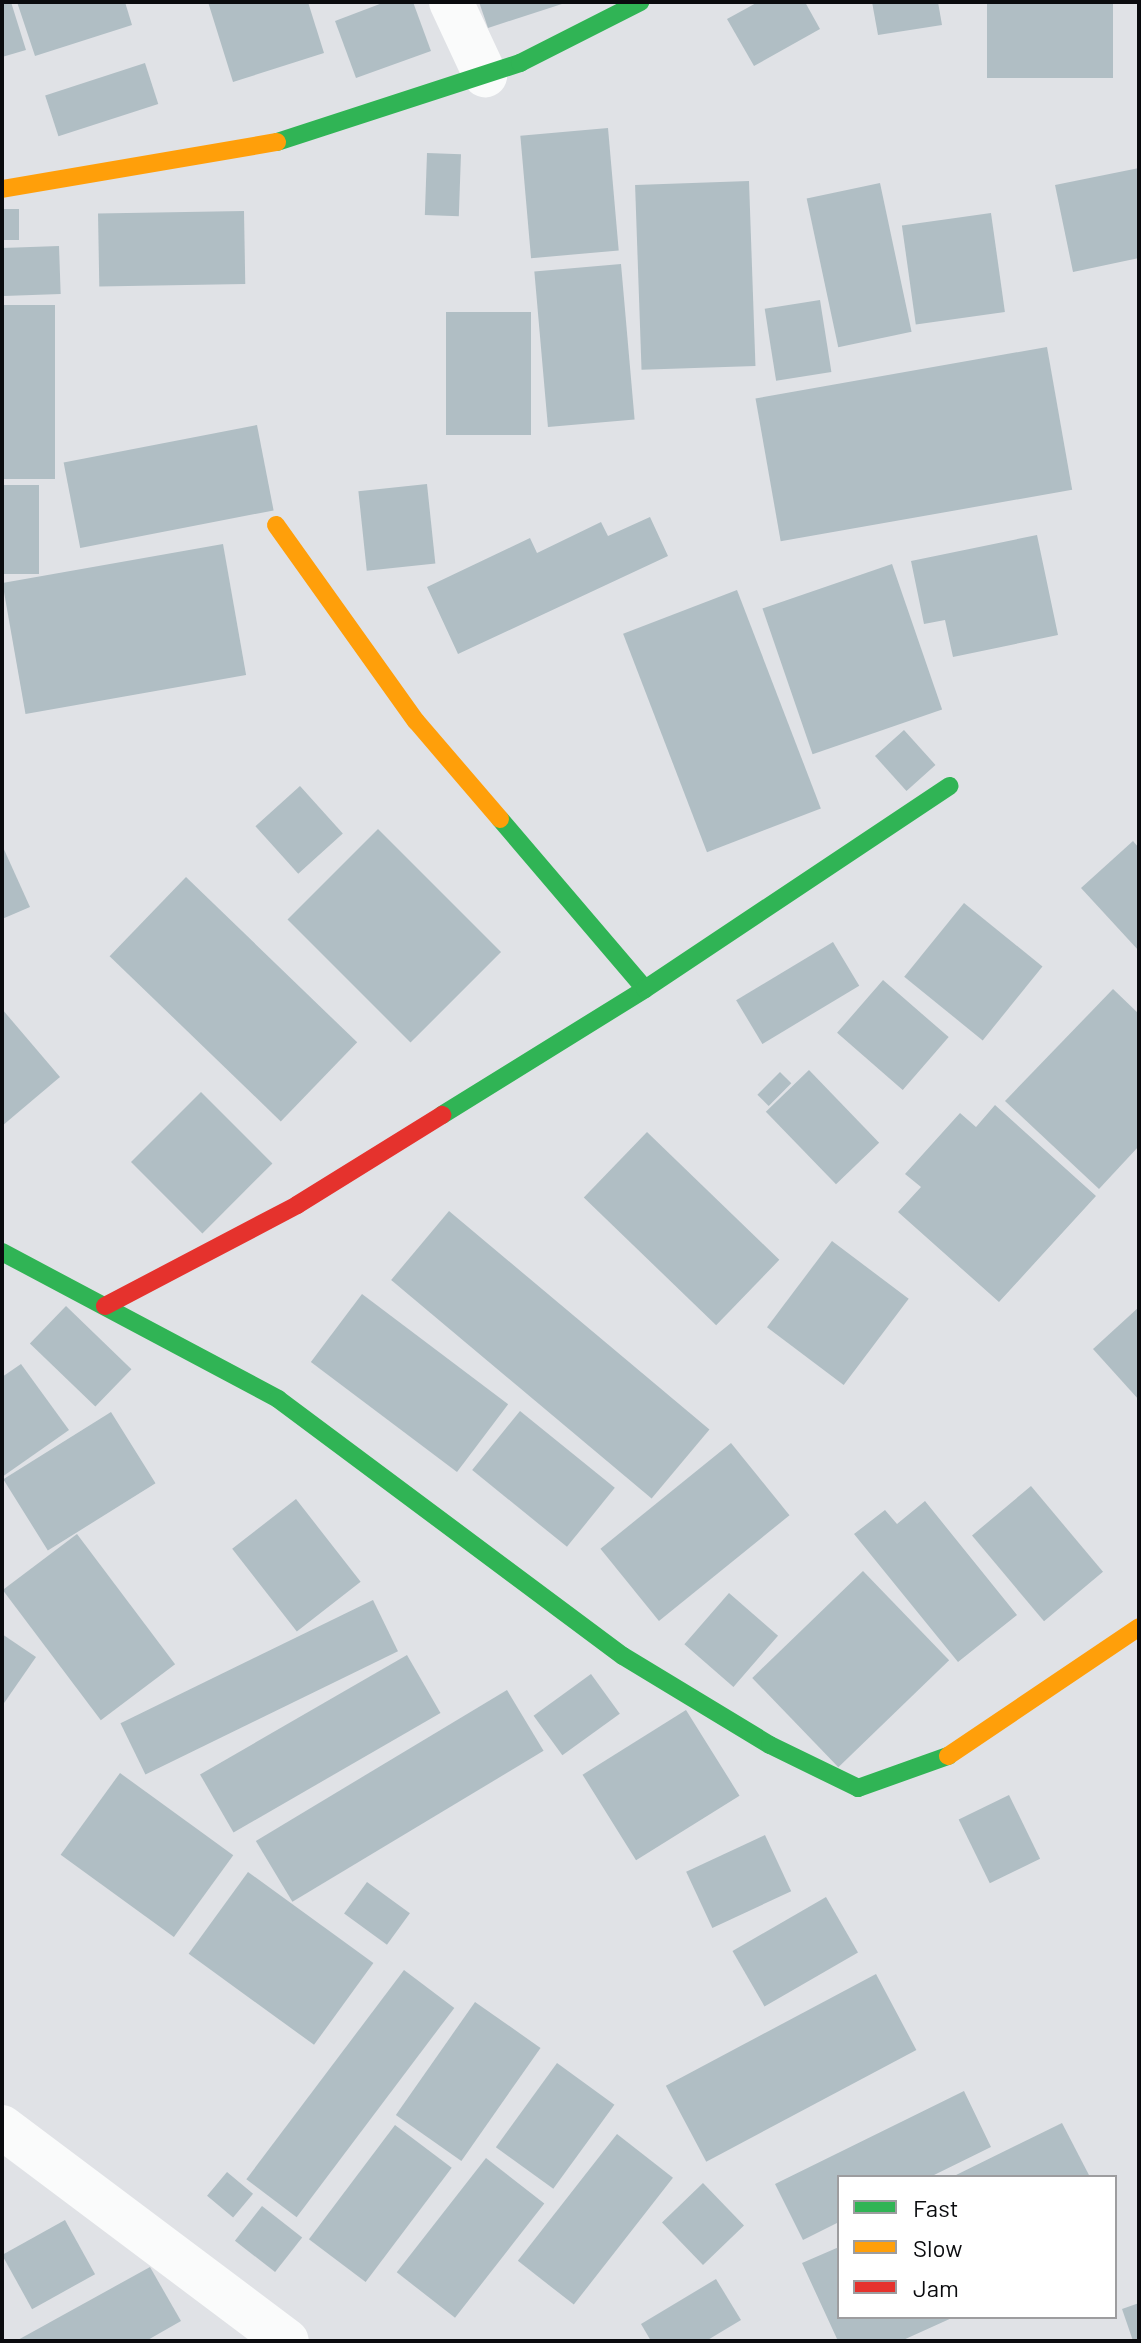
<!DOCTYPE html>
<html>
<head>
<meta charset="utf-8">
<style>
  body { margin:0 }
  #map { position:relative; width:1141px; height:2343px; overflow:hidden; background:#e0e2e6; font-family:Barlow,sans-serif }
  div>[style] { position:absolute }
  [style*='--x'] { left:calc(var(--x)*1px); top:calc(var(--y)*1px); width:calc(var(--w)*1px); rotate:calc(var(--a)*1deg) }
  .building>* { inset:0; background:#b0bec4; transform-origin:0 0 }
  .street>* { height:44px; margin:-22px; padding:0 22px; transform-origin:22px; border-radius:22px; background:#fafbfb }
  .fast>* { height:18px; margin:-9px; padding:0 9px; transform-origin:9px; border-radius:9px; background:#30b455 }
  .slow>* { height:18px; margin:-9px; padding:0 9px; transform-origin:9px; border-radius:9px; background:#ff9f0a }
  .jam>* { height:18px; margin:-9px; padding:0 9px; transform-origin:9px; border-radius:9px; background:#e5322d }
  span { translate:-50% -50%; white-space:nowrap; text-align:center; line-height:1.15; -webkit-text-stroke:7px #fff; paint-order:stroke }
  .frame { position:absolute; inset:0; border:4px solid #0a0b0e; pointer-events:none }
  .legend { position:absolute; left:837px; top:2175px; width:280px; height:144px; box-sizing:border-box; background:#fff; border:2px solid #9d9d9f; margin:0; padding:10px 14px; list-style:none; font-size:24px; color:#0a0b0e }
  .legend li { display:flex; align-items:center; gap:16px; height:40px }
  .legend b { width:40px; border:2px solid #9d9d9f }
</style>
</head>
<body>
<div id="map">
  <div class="building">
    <i style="clip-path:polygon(2px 2px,11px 2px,26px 50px,2px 57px)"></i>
    <i style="clip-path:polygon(17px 2px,125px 2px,132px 25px,35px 56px)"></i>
    <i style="clip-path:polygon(208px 2px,308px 2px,324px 53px,233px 82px)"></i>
    <i style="clip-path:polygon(385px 2px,413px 2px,431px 51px,356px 78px,335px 21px)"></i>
    <i style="clip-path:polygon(479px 2px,564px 2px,565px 3px,488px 28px)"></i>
    <i style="clip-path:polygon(758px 2px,805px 2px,820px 29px,754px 66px,727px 19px)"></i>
    <i style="clip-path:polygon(872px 2px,938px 2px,942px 25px,878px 35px)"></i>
    <i style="left:987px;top:2px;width:126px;height:76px"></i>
    <i style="left:145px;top:63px;width:43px;height:105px;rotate:72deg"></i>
    <i style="left:608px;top:128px;width:123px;height:88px;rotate:85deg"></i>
    <i style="left:427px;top:153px;width:34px;height:62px;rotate:2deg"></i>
    <i style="clip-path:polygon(1139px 168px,1139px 258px,1073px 272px,1055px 185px)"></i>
    <i style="left:749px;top:181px;width:185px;height:114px;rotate:88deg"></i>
    <i style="left:880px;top:183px;width:152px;height:75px;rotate:78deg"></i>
    <i style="left:2px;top:209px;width:17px;height:31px"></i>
    <i style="left:244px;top:211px;width:73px;height:146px;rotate:89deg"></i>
    <i style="left:991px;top:213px;width:100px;height:90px;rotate:82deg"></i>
    <i style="left:59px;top:246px;width:48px;height:57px;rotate:88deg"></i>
    <i style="left:621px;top:264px;width:156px;height:87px;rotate:85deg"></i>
    <i style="left:820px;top:300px;width:73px;height:56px;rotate:81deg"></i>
    <i style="left:2px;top:305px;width:53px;height:174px"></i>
    <i style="left:531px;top:312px;width:123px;height:85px;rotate:90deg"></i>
    <i style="left:1047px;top:347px;width:145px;height:296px;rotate:80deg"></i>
    <i style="left:257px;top:425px;width:87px;height:197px;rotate:79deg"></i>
    <i style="left:427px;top:484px;width:80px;height:69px;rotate:84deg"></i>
    <i style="left:2px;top:485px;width:37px;height:89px"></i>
    <i style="clip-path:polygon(650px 517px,668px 556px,458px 654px,427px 587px,530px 538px,537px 553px,601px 522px,608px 536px)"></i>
    <i style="clip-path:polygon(1037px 535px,1058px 635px,953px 657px,945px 620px,924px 624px,911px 561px)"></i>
    <i style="left:223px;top:544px;width:133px;height:224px;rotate:80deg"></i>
    <i style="left:892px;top:564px;width:154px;height:137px;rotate:71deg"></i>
    <i style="left:737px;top:590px;width:234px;height:122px;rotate:69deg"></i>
    <i style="left:904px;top:730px;width:47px;height:39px;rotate:48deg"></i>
    <i style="left:300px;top:786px;width:64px;height:60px;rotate:48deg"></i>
    <i style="left:378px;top:829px;width:174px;height:128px;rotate:45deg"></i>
    <i style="clip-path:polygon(1133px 841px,1139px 848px,1139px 951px,1081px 888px)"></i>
    <i style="clip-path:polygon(2px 845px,30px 907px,2px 919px)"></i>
    <i style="left:186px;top:877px;width:238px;height:110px;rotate:44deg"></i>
    <i style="left:964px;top:903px;width:101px;height:95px;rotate:39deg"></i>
    <i style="left:833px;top:942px;width:51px;height:113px;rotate:59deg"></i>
    <i style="left:883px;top:980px;width:87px;height:70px;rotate:41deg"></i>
    <i style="clip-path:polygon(1113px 989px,1139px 1014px,1139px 1146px,1099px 1189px,1005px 1101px)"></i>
    <i style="clip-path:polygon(2px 1009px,60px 1077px,2px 1126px)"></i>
    <i style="left:809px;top:1070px;width:101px;height:60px;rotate:46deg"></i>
    <i style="left:780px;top:1072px;width:16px;height:32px;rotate:45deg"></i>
    <i style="left:201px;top:1092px;width:101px;height:99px;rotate:45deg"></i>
    <i style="clip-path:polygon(995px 1105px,1096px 1196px,999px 1302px,898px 1212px,921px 1187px,905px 1174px,960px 1113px,976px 1127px)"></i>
    <i style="left:647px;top:1132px;width:184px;height:91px;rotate:44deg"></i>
    <i style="left:449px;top:1211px;width:340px;height:90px;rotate:40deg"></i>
    <i style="left:832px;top:1241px;width:96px;height:108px;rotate:37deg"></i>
    <i style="left:362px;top:1294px;width:183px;height:85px;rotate:37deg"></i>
    <i style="left:66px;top:1306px;width:91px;height:52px;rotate:44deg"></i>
    <i style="clip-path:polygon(1139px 1307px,1139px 1400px,1093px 1349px)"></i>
    <i style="clip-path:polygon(21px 1364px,69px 1430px,2px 1477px,2px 1377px)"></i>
    <i style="left:520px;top:1411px;width:122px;height:76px;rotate:39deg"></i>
    <i style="left:111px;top:1412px;width:84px;height:127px;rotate:58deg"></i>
    <i style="left:731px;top:1443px;width:93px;height:168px;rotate:51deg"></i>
    <i style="left:1031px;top:1486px;width:112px;height:77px;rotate:50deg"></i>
    <i style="left:296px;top:1499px;width:105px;height:81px;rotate:52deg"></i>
    <i style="clip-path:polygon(925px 1501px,1017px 1615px,958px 1662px,854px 1534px,885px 1510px,897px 1524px)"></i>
    <i style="left:77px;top:1534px;width:163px;height:93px;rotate:53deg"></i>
    <i style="left:863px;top:1571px;width:124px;height:154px;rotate:46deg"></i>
    <i style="left:729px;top:1593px;width:65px;height:68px;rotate:41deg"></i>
    <i style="left:373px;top:1600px;width:57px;height:281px;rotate:64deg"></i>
    <i style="clip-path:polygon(2px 1634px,36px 1657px,2px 1706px)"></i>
    <i style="left:407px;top:1655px;width:67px;height:239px;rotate:60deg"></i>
    <i style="left:591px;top:1674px;width:49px;height:71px;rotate:54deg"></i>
    <i style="left:507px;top:1690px;width:71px;height:293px;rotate:59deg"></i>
    <i style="left:686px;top:1710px;width:101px;height:122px;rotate:58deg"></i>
    <i style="left:120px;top:1773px;width:140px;height:101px;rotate:36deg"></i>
    <i style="left:1009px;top:1795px;width:71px;height:56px;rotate:64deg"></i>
    <i style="left:765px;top:1835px;width:62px;height:87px;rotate:65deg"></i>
    <i style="left:248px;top:1872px;width:155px;height:101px;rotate:36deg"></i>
    <i style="left:367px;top:1882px;width:53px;height:39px;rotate:36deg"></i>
    <i style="left:826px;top:1897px;width:64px;height:108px;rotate:60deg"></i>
    <i style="left:404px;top:1970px;width:63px;height:262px;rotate:37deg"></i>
    <i style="left:876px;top:1974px;width:86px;height:238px;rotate:62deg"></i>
    <i style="left:475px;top:2002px;width:80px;height:138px;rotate:35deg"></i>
    <i style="left:557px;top:2063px;width:71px;height:104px;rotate:36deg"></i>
    <i style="clip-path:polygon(964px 2091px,991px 2147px,930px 2177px,839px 2177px,839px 2222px,803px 2240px,775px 2184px)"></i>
    <i style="clip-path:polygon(1062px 2123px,1090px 2177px,952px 2177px)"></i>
    <i style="left:395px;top:2125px;width:71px;height:143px;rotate:37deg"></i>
    <i style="left:617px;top:2134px;width:71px;height:161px;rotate:38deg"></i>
    <i style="left:486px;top:2158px;width:74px;height:145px;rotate:38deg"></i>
    <i style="left:227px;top:2172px;width:34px;height:31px;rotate:40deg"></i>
    <i style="left:703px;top:2183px;width:59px;height:57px;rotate:46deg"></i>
    <i style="left:262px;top:2206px;width:51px;height:44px;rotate:38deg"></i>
    <i style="left:65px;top:2220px;width:62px;height:72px;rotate:61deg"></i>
    <i style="clip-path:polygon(839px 2247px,839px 2317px,954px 2317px,901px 2341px,838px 2341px,802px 2263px)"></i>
    <i style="clip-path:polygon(150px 2267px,181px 2321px,146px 2341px,16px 2341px)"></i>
    <i style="clip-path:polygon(716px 2279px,741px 2320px,706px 2341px,651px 2341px,641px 2324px)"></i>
    <i style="clip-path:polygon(1139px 2303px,1139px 2341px,1133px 2341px,1122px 2309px)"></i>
  </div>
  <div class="street">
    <i style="--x:451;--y:2;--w:81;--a:65"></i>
    <i style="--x:2;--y:2127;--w:356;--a:36.9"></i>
  </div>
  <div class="fast">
    <i style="--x:277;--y:142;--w:256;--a:-18"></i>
    <i style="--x:520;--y:63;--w:135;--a:-26.9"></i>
    <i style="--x:500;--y:819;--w:223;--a:49.5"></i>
    <i style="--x:442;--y:1115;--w:239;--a:-31.8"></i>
    <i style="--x:645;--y:989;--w:366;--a:-33.7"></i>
    <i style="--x:2;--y:1252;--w:313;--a:28"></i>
    <i style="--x:278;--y:1399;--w:430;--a:36.7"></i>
    <i style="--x:623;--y:1656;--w:172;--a:31.2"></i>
    <i style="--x:770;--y:1745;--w:98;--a:26"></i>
    <i style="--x:858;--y:1788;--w:96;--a:-19.6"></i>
  </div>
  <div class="slow">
    <i style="--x:2;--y:189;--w:279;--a:-9.7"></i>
    <i style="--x:276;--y:525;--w:241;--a:54.5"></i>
    <i style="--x:416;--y:721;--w:129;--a:49.4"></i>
    <i style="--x:948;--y:1756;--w:230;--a:-34"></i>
  </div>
  <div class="jam">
    <i style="--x:105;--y:1306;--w:217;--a:-27.7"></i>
    <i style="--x:297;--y:1205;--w:171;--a:-31.8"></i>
  </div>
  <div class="frame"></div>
  <ul class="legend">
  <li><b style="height:10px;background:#30b455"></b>Fast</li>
  <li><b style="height:10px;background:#ff9f0a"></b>Slow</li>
  <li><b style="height:10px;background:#e5322d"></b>Jam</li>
  </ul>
</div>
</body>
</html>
